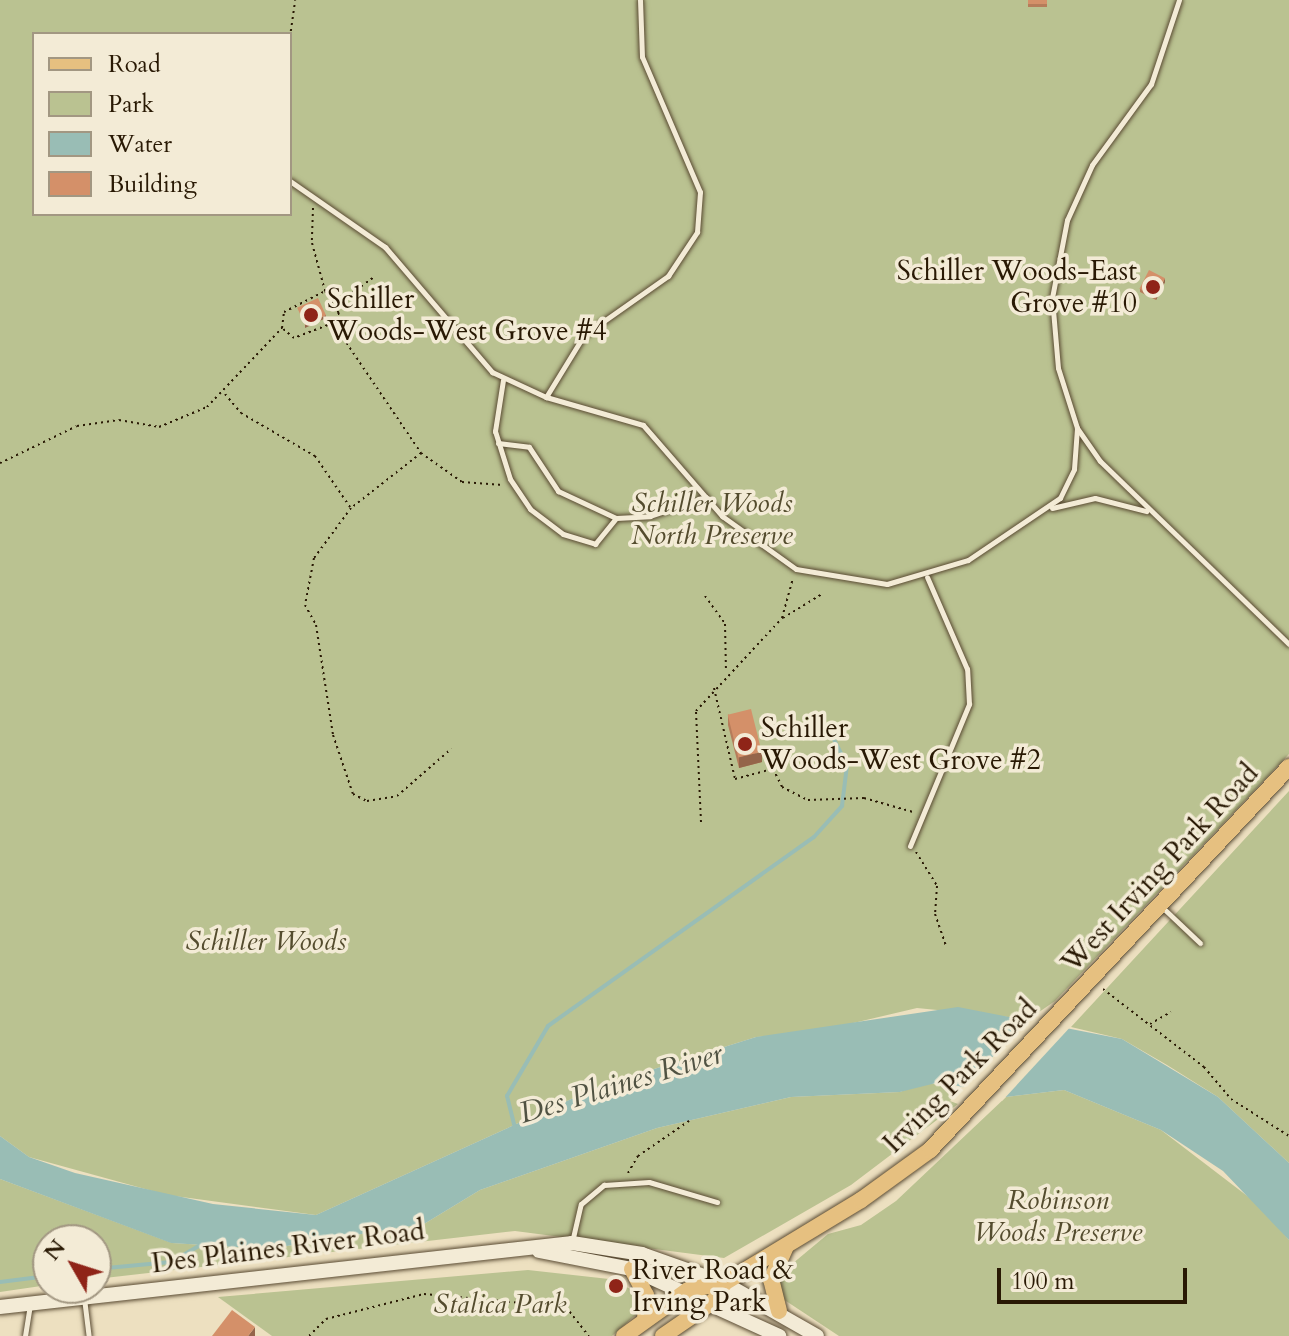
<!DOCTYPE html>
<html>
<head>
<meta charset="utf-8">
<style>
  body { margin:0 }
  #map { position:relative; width:1289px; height:1336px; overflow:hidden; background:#ede0c0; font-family:Cardo,serif }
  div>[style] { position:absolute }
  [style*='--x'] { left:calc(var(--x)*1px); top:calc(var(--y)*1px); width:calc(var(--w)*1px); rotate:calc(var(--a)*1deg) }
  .green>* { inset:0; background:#bac291 }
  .water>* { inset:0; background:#99bdb5 }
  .pier>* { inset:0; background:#ede0c0 }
  .stream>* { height:4px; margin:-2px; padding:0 2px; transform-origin:2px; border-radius:2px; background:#99bdb5 }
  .path>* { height:2px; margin-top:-1px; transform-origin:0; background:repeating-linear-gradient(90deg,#291904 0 2px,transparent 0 6px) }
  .roads { filter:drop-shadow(0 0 2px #5a4b33) drop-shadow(0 0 2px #5a4b33) }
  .service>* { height:5px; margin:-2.5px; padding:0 2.5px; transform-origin:2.5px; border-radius:2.5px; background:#f3ebd6 }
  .secondary>* { height:14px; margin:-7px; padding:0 7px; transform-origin:7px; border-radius:7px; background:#f3ebd6 }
  .primary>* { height:16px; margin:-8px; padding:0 8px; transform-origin:8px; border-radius:8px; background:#e6c080 }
  .wall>* { inset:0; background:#b67c5a; transform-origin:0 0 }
  .shaded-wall>* { inset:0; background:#94654a }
  .building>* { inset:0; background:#d49069; transform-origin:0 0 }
  .dots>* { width:22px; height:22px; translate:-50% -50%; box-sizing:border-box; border:4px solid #f3ebd6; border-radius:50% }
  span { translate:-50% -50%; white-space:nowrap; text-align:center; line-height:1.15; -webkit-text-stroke:7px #f3ebd6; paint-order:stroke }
  .poi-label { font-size:28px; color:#291904 }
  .right { translate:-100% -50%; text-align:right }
  .left { translate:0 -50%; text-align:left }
  .park-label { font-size:28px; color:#544c2e; font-style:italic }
  .street-label { font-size:28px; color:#291904 }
  .water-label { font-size:30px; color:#505242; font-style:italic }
  .legend { position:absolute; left:32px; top:32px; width:260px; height:184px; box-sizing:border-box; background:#f3ebd6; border:2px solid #a29782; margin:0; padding:10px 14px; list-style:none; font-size:24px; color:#291904 }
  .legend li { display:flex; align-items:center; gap:16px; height:40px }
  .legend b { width:40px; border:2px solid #a29782 }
  .north { position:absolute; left:32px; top:1224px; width:80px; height:80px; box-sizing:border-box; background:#f3ebd6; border:2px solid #a29782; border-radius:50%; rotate:309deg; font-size:22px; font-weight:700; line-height:32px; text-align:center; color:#291904 }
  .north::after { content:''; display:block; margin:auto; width:28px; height:36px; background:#8f2418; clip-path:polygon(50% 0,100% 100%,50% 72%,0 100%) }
  .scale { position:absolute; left:997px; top:1268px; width:190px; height:36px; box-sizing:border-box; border:4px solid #291904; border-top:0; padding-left:10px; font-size:24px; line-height:28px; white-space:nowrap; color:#291904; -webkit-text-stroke:6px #f3ebd6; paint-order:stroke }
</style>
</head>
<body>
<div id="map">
  <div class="green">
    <i style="clip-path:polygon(evenodd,0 0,1289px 0,1289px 754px,1055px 1001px,1029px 1019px,917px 1008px,811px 1033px,756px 1037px,600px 1086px,316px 1215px,167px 1195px,29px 1157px,0 1136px,0 0,34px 34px,290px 34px,290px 214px,34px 214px,34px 34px)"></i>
    <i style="clip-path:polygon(1289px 791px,1289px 1163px,1218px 1097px,1167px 1065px,1122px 1039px,1071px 1027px)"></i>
    <i style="clip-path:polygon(925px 1082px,960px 1090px,950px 1101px,958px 1104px,851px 1185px,724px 1258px,515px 1231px,96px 1279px,96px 1240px,48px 1240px,48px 1285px,0 1292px,0 1179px,172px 1243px,268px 1249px,424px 1224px,480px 1190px,657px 1128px,791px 1097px,900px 1092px)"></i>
    <i style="clip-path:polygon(1064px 1090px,1161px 1130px,1259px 1205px,1289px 1240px,1289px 1336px,839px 1336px,783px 1299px,778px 1280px,786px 1269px,828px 1234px,861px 1225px,896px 1201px,1006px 1097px)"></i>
    <i style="clip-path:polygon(528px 1270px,609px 1279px,637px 1292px,641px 1310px,612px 1336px,272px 1336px,218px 1297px)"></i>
  </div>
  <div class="water">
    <i style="clip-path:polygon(958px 1007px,1122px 1039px,1218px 1097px,1289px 1163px,1289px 1240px,1223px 1171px,1161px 1130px,1064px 1090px,1006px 1097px,940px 1082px,900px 1092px,791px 1097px,657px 1128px,480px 1190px,424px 1224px,268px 1249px,171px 1243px,0 1179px,0 1136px,29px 1157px,75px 1173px,213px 1204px,316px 1215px,600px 1086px,756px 1037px)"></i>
  </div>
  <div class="pier">
    <i style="clip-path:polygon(1032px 1016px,1074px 1023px,1002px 1101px,957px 1094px)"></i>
  </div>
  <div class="stream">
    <i style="--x:515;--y:1128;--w:33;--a:-104"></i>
    <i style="--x:507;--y:1096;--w:81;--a:-59.6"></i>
    <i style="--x:548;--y:1026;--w:326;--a:-35.4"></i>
    <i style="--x:814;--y:837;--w:42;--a:-47.9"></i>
    <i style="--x:842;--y:806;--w:41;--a:-83"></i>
    <i style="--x:847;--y:765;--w:28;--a:-117"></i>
    <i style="--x:96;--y:1269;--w:75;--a:-5.3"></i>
    <i style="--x:171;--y:1262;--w:34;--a:-30"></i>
    <i style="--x:0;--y:1282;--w:48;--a:-7.1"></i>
  </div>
  <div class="path">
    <i style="--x:290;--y:37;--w:37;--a:-82"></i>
    <i style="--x:313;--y:208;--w:35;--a:92"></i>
    <i style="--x:312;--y:243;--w:50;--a:74.8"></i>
    <i style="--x:325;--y:291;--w:26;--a:58"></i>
    <i style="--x:339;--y:313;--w:12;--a:121"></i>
    <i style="--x:333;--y:323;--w:42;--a:159"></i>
    <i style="--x:294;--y:338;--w:16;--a:-140"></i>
    <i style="--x:282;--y:328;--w:16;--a:-83"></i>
    <i style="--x:284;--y:312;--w:46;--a:-27.1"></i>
    <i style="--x:337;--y:304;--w:46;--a:-36.1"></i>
    <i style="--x:333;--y:323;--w:157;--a:55.9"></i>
    <i style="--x:421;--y:453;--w:50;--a:35.3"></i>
    <i style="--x:462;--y:482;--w:41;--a:4.2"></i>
    <i style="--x:225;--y:394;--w:25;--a:50"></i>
    <i style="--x:241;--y:413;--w:86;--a:30.2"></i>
    <i style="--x:315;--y:456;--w:62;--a:55.5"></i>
    <i style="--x:421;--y:453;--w:89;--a:141.8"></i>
    <i style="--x:351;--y:508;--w:62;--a:126.5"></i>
    <i style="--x:314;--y:558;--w:48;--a:100.8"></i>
    <i style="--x:305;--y:605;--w:23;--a:61"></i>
    <i style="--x:316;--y:625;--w:111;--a:81.2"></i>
    <i style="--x:333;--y:735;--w:62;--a:71.3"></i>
    <i style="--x:353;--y:794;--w:16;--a:27"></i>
    <i style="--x:367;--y:801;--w:30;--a:-9"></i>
    <i style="--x:397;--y:796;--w:72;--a:-41"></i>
    <i style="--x:0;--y:463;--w:85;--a:-25.7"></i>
    <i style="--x:77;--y:426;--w:42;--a:-8.1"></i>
    <i style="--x:119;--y:420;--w:41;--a:9.9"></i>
    <i style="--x:159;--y:427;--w:52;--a:-22.6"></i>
    <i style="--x:207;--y:407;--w:109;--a:-46.5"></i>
    <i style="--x:705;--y:596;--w:34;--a:54"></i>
    <i style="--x:725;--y:624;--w:48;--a:88.8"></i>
    <i style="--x:783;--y:618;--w:46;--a:-31.6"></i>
    <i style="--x:714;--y:688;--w:93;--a:77"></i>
    <i style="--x:735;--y:779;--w:39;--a:-15"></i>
    <i style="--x:773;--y:769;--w:20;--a:63"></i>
    <i style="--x:782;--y:787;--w:29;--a:27"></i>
    <i style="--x:808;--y:800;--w:56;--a:-2"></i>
    <i style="--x:864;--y:798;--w:51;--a:15.9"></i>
    <i style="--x:701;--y:822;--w:111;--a:-92.6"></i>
    <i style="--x:696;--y:711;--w:127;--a:-47.2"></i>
    <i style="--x:782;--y:618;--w:41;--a:-74.6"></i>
    <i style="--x:916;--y:852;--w:40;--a:58"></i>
    <i style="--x:937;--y:886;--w:28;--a:94"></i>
    <i style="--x:935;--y:914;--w:34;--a:71"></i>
    <i style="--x:1103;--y:989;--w:128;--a:37.7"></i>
    <i style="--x:1204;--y:1067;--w:42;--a:49.8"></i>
    <i style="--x:1231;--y:1099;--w:69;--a:32.5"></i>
    <i style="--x:1150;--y:1024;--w:24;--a:-30"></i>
    <i style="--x:628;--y:1173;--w:20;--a:-60"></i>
    <i style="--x:638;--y:1156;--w:62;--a:-34.5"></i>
    <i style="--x:309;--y:1336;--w:24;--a:-45"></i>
    <i style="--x:326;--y:1319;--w:101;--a:-14.3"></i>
    <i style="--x:424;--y:1294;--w:143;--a:5.2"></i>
    <i style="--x:566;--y:1307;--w:37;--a:52"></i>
  </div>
  <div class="roads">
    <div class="service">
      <i style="--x:1179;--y:0;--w:89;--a:108.4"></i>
      <i style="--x:1151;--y:84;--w:100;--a:126.1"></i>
      <i style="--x:1092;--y:165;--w:60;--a:114.4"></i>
      <i style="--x:1067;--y:220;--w:79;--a:100.9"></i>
      <i style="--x:1052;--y:298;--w:70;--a:85.1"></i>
      <i style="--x:1058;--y:368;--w:63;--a:72.4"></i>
      <i style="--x:1077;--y:428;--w:40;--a:55.1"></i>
      <i style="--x:1100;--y:461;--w:263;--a:44.1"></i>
      <i style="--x:290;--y:181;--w:116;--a:34.8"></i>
      <i style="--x:385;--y:247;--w:165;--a:49.4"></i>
      <i style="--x:492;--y:372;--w:60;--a:24.8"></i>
      <i style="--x:546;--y:397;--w:101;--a:16.1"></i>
      <i style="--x:643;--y:425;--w:121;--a:49"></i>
      <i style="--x:722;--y:516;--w:91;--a:35.6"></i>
      <i style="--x:796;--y:569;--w:92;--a:9.4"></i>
      <i style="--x:887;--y:584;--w:84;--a:-16.5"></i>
      <i style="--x:968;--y:560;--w:111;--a:-34"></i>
      <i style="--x:1060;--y:498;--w:32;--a:-64"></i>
      <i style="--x:1074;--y:469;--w:41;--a:-85.8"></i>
      <i style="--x:503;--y:380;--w:52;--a:98.9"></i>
      <i style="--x:495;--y:431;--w:50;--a:72.6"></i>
      <i style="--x:510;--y:479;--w:36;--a:56"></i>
      <i style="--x:530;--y:509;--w:41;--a:37.1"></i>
      <i style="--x:563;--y:534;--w:34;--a:17"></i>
      <i style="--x:595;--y:544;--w:33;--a:-51"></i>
      <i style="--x:546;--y:397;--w:73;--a:-58.5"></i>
      <i style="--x:584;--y:335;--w:103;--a:-35.1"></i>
      <i style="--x:668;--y:276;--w:53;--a:-56.6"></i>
      <i style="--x:697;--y:232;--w:40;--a:-85.7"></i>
      <i style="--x:700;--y:192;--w:147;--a:-113.2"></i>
      <i style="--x:642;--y:57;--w:57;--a:-92"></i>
      <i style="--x:498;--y:443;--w:31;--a:7"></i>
      <i style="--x:529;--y:447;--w:53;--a:56.6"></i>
      <i style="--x:558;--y:491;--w:64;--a:25"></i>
      <i style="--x:616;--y:518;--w:34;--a:-3"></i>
      <i style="--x:650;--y:516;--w:59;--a:-18.7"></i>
      <i style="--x:1052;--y:508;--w:44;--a:-13.1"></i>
      <i style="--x:1095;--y:498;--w:53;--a:14.3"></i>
      <i style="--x:910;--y:846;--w:154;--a:-67.4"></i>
      <i style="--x:969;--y:704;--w:35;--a:-93"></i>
      <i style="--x:967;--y:669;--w:100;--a:-113.5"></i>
      <i style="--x:1163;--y:908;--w:51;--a:43.4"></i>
      <i style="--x:572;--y:1242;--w:39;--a:-77"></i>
      <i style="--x:581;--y:1204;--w:30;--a:-40"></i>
      <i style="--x:604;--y:1185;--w:45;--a:-3.8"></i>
      <i style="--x:649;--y:1182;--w:71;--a:16.4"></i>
      <i style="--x:84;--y:1298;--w:38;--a:83"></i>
      <i style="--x:25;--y:1336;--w:30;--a:-81"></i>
    </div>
    <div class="secondary">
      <i style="--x:539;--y:1251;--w:95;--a:11"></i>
      <i style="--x:632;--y:1269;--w:162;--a:24.5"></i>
      <i style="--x:0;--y:1307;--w:576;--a:-6.38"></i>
      <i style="--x:572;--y:1243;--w:71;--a:8.9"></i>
      <i style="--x:642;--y:1254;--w:87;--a:19.5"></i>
      <i style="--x:724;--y:1283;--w:107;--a:29.7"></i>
    </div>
    <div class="primary">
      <i style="--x:632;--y:1269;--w:30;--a:62"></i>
      <i style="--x:646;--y:1295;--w:25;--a:92"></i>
      <i style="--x:779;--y:1311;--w:32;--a:-104"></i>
      <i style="--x:771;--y:1280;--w:37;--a:-66"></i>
      <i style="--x:624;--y:1336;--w:79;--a:-35.7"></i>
      <i style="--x:688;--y:1290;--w:37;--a:-11"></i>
      <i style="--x:724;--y:1283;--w:160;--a:-31.2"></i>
      <i style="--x:861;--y:1200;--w:85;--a:-35.9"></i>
      <i style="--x:930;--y:1150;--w:525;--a:-46.85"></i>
      <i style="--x:663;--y:1336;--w:62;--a:-34.5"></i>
      <i style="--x:714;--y:1301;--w:21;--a:-61"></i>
    </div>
  </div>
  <div class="wall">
    <i style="left:1028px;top:0;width:19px;height:7px"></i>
    <i style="clip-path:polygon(1165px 282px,1156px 300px,1140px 292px,1140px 289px)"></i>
    <i style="clip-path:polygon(728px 714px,762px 762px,739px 768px,728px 725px)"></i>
  </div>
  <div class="shaded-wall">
    <i style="clip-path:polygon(1165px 278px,1165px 282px,1156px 300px,1156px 297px)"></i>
    <i style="clip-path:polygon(326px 315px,326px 318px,305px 328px,305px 324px)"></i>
    <i style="clip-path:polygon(762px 752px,762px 762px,739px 768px,739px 757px)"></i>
    <i style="clip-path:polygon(255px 1327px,255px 1336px,248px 1336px)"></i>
  </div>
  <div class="building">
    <i style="left:1028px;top:0;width:19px;height:4px"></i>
    <i style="left:1149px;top:270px;width:18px;height:21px;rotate:27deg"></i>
    <i style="left:318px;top:298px;width:19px;height:23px;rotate:65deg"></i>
    <i style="left:751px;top:709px;width:44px;height:24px;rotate:76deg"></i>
    <i style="clip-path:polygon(232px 1310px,255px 1327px,248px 1336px,212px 1336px)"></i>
  </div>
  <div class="dots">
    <i style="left:1153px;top:287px;background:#8f2418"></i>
    <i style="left:311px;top:315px;background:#8f2418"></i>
    <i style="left:745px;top:744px;background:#8f2418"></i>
    <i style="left:616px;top:1286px;background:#8f2418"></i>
  </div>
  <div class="poi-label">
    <span class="right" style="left:1137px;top:287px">Schiller Woods-East<br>Grove #10</span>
    <span class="left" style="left:327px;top:315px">Schiller<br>Woods-West Grove #4</span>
    <span class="left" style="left:761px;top:744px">Schiller<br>Woods-West Grove #2</span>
    <span class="left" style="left:632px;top:1286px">River Road &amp;<br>Irving Park</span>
  </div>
  <div class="park-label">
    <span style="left:712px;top:519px">Schiller Woods<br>North Preserve</span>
    <span style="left:266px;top:941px">Schiller Woods</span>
    <span style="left:1058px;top:1216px">Robinson<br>Woods Preserve</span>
    <span style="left:500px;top:1304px">Stalica Park</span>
  </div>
  <div class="street-label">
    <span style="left:1160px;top:868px;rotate:-47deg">West Irving Park Road</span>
    <span style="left:960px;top:1076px;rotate:-45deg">Irving Park Road</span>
    <span style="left:288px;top:1247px;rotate:-7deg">Des Plaines River Road</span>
  </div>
  <div class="water-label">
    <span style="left:621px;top:1084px;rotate:-17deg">Des Plaines River</span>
  </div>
  <ul class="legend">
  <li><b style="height:10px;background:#e6c080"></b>Road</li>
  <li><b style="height:22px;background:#bac291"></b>Park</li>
  <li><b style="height:22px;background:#99bdb5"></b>Water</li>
  <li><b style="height:22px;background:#d49069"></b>Building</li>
  </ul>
  <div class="north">N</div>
  <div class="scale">100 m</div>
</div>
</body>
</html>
